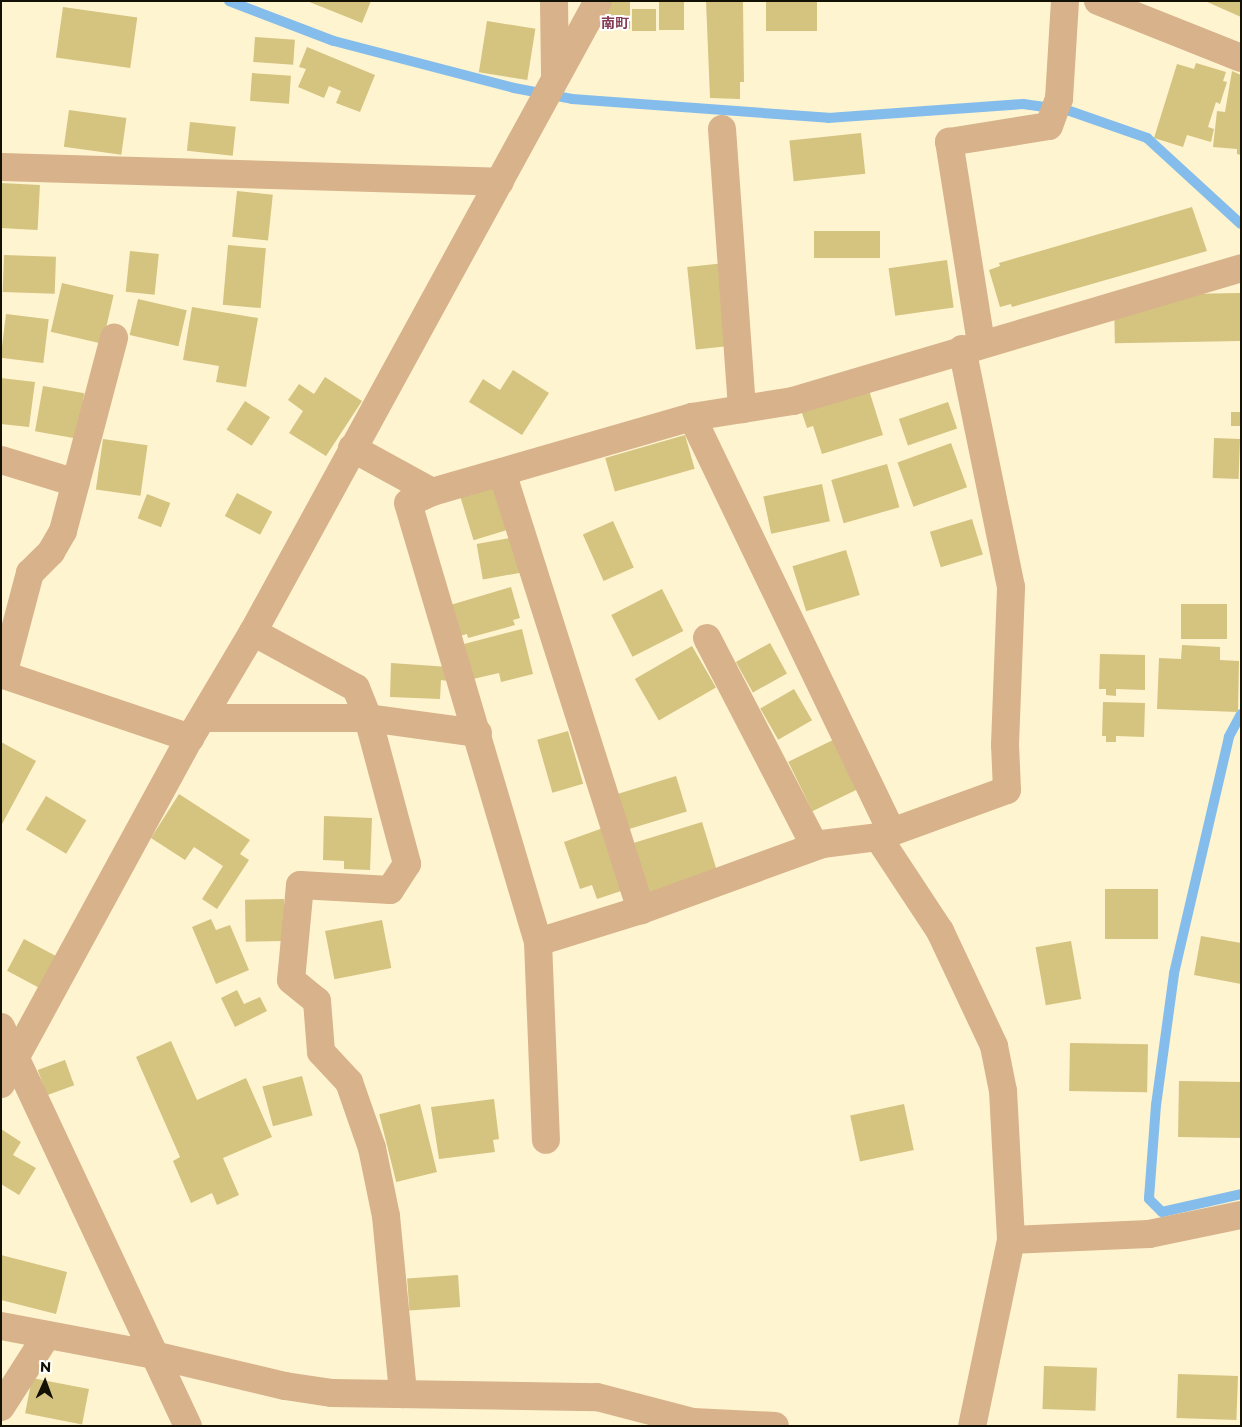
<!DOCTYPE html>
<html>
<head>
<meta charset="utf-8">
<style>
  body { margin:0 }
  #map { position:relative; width:1242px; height:1427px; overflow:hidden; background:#fef4d0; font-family:Montserrat,"Noto Sans JP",sans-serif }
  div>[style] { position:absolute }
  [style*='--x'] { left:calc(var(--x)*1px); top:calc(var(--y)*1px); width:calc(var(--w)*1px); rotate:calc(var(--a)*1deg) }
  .stream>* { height:10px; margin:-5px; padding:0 5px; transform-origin:5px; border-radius:5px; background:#84bdeb }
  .building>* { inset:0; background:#d5c380; transform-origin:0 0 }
  .minor>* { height:28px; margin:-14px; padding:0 14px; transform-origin:14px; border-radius:14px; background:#d7b28b }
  span { translate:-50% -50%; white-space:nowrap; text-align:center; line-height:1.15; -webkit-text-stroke:4px #fff; paint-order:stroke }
  .neighbourhood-label { font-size:14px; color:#823c53; font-weight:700 }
  .frame { position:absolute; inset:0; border:2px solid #131004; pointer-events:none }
  .north { position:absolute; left:20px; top:1357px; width:50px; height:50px; -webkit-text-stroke:4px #fff; paint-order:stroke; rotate:2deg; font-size:14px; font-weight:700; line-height:20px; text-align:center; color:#131004 }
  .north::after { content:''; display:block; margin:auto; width:18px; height:22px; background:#131004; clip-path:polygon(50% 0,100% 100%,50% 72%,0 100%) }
</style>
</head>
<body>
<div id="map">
  <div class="stream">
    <i style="--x:229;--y:1;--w:112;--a:20.9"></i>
    <i style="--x:334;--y:41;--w:186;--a:14.6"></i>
    <i style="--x:514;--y:88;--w:59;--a:10.7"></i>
    <i style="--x:572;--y:99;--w:257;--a:4.2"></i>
    <i style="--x:828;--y:118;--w:196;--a:-4.1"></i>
    <i style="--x:1023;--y:104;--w:44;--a:7.8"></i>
    <i style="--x:1067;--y:110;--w:85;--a:19.3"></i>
    <i style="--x:1147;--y:138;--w:127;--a:42.5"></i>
    <i style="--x:1241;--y:714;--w:26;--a:118"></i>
    <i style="--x:1229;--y:737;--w:243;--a:103.1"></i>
    <i style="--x:1174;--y:974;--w:132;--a:97.8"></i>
    <i style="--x:1156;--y:1105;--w:94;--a:94.3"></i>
    <i style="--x:1149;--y:1199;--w:18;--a:45"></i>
    <i style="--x:1162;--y:1212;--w:81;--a:-12.8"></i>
  </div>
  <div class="building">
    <i style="clip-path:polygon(307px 1px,371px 1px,362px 23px)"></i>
    <i style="left:602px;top:1px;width:28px;height:28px"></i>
    <i style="left:659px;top:1px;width:25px;height:29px"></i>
    <i style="clip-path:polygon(706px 1px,743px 1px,744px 82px,740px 82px,740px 99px,710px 98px)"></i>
    <i style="left:766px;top:1px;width:51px;height:30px"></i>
    <i style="clip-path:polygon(1205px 1px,1241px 1px,1241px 17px)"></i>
    <i style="left:63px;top:7px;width:75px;height:51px;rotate:8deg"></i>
    <i style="left:632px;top:9px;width:24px;height:22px"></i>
    <i style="left:487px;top:21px;width:49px;height:52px;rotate:9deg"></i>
    <i style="left:255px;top:37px;width:40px;height:25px;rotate:4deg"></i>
    <i style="clip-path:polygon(307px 47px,375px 75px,360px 112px,336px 103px,341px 91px,329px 86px,324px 98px,298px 87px,306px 69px,299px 67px)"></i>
    <i style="clip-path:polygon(1196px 63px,1226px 72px,1223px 81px,1227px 82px,1220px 104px,1216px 102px,1208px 127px,1214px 129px,1211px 142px,1187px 135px,1183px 147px,1154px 138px,1177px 64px,1194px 69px)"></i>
    <i style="clip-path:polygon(1232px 71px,1241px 75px,1241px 155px,1237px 154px,1237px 149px,1213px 147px,1217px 111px,1225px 112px)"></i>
    <i style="left:252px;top:73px;width:39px;height:28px;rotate:4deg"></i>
    <i style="left:69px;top:110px;width:58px;height:37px;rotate:8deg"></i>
    <i style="left:190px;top:122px;width:46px;height:29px;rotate:6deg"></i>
    <i style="left:861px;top:133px;width:41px;height:72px;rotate:84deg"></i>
    <i style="left:1px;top:183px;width:39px;height:45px;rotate:3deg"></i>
    <i style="left:237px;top:191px;width:36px;height:46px;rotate:6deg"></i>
    <i style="clip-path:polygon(1192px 207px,1207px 251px,1012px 307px,1011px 304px,1000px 307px,989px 270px,1000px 266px,999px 263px)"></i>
    <i style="left:814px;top:231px;width:66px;height:27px"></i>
    <i style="left:228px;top:245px;width:38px;height:60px;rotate:5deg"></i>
    <i style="left:130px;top:251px;width:29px;height:41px;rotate:6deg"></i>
    <i style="left:4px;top:255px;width:52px;height:37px;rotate:2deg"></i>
    <i style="left:947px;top:260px;width:48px;height:59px;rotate:82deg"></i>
    <i style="left:725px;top:263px;width:83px;height:38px;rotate:84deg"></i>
    <i style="left:62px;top:283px;width:53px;height:50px;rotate:13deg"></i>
    <i style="left:1240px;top:293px;width:48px;height:126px;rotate:89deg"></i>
    <i style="left:138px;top:299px;width:50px;height:37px;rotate:13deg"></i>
    <i style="clip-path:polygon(192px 307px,258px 318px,246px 387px,216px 382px,219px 366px,183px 360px)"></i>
    <i style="left:6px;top:314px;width:43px;height:44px;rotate:7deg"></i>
    <i style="clip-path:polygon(513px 370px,549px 393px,522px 435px,469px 402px,483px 379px,500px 390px)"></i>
    <i style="clip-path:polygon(325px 377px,362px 401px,326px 456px,289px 433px,303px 411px,288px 400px,299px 384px,314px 394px)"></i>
    <i style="clip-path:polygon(1px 378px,35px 382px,29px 427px,1px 424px)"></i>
    <i style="left:43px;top:386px;width:42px;height:46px;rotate:10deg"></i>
    <i style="clip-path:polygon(868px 387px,883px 435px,822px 454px,813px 426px,807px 428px,800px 407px)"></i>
    <i style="left:245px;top:401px;width:30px;height:34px;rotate:33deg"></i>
    <i style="left:948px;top:402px;width:28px;height:52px;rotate:71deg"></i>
    <i style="left:1231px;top:412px;width:10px;height:14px"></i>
    <i style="left:685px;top:435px;width:35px;height:83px;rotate:74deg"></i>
    <i style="left:1214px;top:438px;width:26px;height:40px;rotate:2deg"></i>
    <i style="left:103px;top:439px;width:45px;height:51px;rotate:8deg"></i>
    <i style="left:951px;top:443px;width:47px;height:57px;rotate:70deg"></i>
    <i style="left:887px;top:464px;width:45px;height:58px;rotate:74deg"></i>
    <i style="left:493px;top:484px;width:48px;height:35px;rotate:73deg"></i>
    <i style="left:822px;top:484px;width:38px;height:60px;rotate:78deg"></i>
    <i style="left:237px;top:493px;width:40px;height:26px;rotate:28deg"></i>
    <i style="left:147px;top:494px;width:25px;height:26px;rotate:21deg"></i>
    <i style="left:972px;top:519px;width:37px;height:44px;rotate:73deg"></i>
    <i style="left:613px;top:521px;width:51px;height:33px;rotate:66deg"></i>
    <i style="left:516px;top:537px;width:36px;height:40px;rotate:80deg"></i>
    <i style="left:846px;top:550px;width:47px;height:56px;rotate:73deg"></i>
    <i style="clip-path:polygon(511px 587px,520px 618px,513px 620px,515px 625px,468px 638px,467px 634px,456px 637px,447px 606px)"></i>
    <i style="left:662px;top:589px;width:47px;height:57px;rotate:63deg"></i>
    <i style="left:1181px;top:604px;width:46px;height:35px"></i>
    <i style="clip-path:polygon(522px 629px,533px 674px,501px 682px,499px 673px,473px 679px,464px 644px)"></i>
    <i style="left:770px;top:643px;width:35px;height:39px;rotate:61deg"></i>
    <i style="clip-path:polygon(1182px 645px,1220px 647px,1220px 660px,1239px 661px,1238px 712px,1157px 709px,1159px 658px,1181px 659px)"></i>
    <i style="left:692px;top:646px;width:48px;height:66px;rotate:60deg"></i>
    <i style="clip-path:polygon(1100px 654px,1145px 655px,1145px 690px,1116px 689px,1116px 696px,1106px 695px,1106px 689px,1099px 689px)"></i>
    <i style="clip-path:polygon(391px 663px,449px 667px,448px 681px,441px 680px,440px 699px,390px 697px)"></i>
    <i style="left:794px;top:689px;width:36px;height:39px;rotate:60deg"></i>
    <i style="clip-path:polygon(1103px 702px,1145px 703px,1144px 737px,1116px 736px,1116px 742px,1106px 742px,1106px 736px,1102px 736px)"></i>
    <i style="left:568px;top:731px;width:55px;height:32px;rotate:74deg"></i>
    <i style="left:835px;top:739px;width:55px;height:52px;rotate:64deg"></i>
    <i style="clip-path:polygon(1px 742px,36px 761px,1px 826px)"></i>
    <i style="left:676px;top:776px;width:37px;height:68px;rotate:73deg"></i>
    <i style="clip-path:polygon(179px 794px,250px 840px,240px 854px,249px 860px,217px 909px,202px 899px,223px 866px,194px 847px,185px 860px,151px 838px)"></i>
    <i style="left:46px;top:796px;width:47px;height:39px;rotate:31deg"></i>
    <i style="clip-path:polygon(324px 816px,372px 818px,370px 870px,344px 869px,344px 861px,323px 860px)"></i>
    <i style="left:702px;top:822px;width:53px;height:76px;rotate:73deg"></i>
    <i style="clip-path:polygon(603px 828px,624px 890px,597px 899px,592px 885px,580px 889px,564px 842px)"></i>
    <i style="left:1105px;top:889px;width:53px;height:50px"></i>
    <i style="left:284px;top:899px;width:42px;height:39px;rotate:89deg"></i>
    <i style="clip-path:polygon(211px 919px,216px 930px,230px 925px,249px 970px,216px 984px,192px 927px)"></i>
    <i style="left:382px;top:920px;width:49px;height:58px;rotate:79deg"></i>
    <i style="clip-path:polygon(1201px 936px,1241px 943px,1241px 984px,1194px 975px)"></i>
    <i style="left:24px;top:939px;width:42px;height:36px;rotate:28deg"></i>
    <i style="left:1071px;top:941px;width:59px;height:36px;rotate:80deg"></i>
    <i style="clip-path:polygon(237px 990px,244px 1004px,260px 997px,267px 1011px,235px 1027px,221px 998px)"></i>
    <i style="clip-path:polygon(171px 1041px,197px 1100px,246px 1078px,272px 1137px,223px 1158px,239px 1195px,217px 1205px,212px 1193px,191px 1203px,173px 1161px,180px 1157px,136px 1057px)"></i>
    <i style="left:1070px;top:1043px;width:78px;height:48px;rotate:1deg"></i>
    <i style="left:65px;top:1060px;width:27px;height:29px;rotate:70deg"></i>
    <i style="left:302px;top:1076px;width:41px;height:41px;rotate:75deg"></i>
    <i style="left:1179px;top:1081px;width:62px;height:56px;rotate:1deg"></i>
    <i style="clip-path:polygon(494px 1099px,499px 1139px,493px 1140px,495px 1152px,439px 1159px,431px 1107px)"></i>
    <i style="left:420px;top:1104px;width:70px;height:42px;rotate:76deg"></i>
    <i style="left:904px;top:1104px;width:47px;height:55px;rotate:78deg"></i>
    <i style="clip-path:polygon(1px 1129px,21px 1142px,13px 1155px,36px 1168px,19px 1195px,1px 1184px)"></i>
    <i style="clip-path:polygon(1px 1255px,67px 1272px,56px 1314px,1px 1300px)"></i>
    <i style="left:458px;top:1275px;width:32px;height:51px;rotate:86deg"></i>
    <i style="left:1044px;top:1366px;width:53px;height:43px;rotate:2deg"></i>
    <i style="left:1178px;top:1374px;width:60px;height:44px;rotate:2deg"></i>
    <i style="left:32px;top:1378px;width:58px;height:36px;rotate:11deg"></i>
  </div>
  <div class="minor">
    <i style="--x:554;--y:1;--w:76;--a:89.2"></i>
    <i style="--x:1098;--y:1;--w:154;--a:21.7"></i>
    <i style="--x:722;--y:129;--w:281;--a:85.9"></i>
    <i style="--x:1;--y:167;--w:499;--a:1.7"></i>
    <i style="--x:981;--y:343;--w:204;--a:-99"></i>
    <i style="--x:949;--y:142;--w:101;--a:-9.1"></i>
    <i style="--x:1049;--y:126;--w:29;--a:-70"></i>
    <i style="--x:1059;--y:99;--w:98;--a:-86.5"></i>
    <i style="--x:692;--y:417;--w:461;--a:64.3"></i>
    <i style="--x:352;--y:448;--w:91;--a:28.8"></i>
    <i style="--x:432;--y:492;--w:271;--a:-16.1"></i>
    <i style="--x:692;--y:417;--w:102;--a:-9"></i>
    <i style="--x:793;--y:401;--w:467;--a:-16.5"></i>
    <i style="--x:1;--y:460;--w:78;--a:17"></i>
    <i style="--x:502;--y:472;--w:460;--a:72.4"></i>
    <i style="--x:432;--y:492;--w:26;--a:155"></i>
    <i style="--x:408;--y:503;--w:458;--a:73.5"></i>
    <i style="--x:538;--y:942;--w:198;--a:87.7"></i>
    <i style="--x:253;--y:632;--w:117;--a:28.5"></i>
    <i style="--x:356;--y:688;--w:32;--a:68"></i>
    <i style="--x:368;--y:718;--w:151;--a:75"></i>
    <i style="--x:407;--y:864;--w:31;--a:123"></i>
    <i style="--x:390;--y:890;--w:90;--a:-176.8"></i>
    <i style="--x:300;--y:885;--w:95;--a:95.4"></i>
    <i style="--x:291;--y:980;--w:33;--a:39"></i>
    <i style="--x:317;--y:1001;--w:51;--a:85.5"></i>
    <i style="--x:321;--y:1052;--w:41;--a:47"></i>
    <i style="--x:349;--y:1082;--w:70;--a:70.8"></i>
    <i style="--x:372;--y:1148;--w:69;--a:78.4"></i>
    <i style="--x:386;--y:1216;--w:179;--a:84.5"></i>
    <i style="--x:707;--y:638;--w:234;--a:62.6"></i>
    <i style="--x:1;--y:674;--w:200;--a:18.7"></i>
    <i style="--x:3;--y:675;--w:106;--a:-75.2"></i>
    <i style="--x:30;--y:573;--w:30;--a:-45"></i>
    <i style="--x:51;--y:552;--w:24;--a:-60"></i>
    <i style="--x:63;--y:531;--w:200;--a:-75.2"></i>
    <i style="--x:204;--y:718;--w:164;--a:0"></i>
    <i style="--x:368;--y:718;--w:111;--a:7.8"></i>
    <i style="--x:878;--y:837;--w:113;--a:56.6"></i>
    <i style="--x:940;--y:931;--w:127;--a:64.8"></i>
    <i style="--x:994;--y:1046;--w:46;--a:78.7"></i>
    <i style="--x:1003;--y:1091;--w:149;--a:86.9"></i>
    <i style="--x:1011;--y:1240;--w:190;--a:101.8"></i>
    <i style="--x:538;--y:942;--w:108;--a:-17.3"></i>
    <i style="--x:641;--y:910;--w:193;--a:-20"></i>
    <i style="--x:822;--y:844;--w:56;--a:-7.1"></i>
    <i style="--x:878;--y:837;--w:137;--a:-20"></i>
    <i style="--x:1007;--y:790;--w:45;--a:-92.5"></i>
    <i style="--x:1005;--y:745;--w:158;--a:-87.8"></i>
    <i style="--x:1011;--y:587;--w:243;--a:-101.6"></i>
    <i style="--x:1;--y:1027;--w:441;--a:64.9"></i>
    <i style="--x:1;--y:1084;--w:394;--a:-61.4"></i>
    <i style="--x:190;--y:738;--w:123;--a:-59.3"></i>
    <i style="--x:253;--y:632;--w:719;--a:-61.33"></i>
    <i style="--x:1011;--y:1240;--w:138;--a:-2.5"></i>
    <i style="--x:1149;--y:1234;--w:94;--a:-11.7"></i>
    <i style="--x:1;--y:1326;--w:156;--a:10.7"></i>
    <i style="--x:154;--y:1355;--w:135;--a:13.3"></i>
    <i style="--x:285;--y:1386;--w:48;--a:8.5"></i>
    <i style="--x:332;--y:1393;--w:265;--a:0.9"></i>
    <i style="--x:597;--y:1397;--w:99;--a:14.6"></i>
    <i style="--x:693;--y:1422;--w:82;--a:2.8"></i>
    <i style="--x:1;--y:1407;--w:85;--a:-57.4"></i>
  </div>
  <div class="neighbourhood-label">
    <span style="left:615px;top:23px">南町</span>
  </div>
  <div class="frame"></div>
  <div class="north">N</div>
</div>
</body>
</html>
